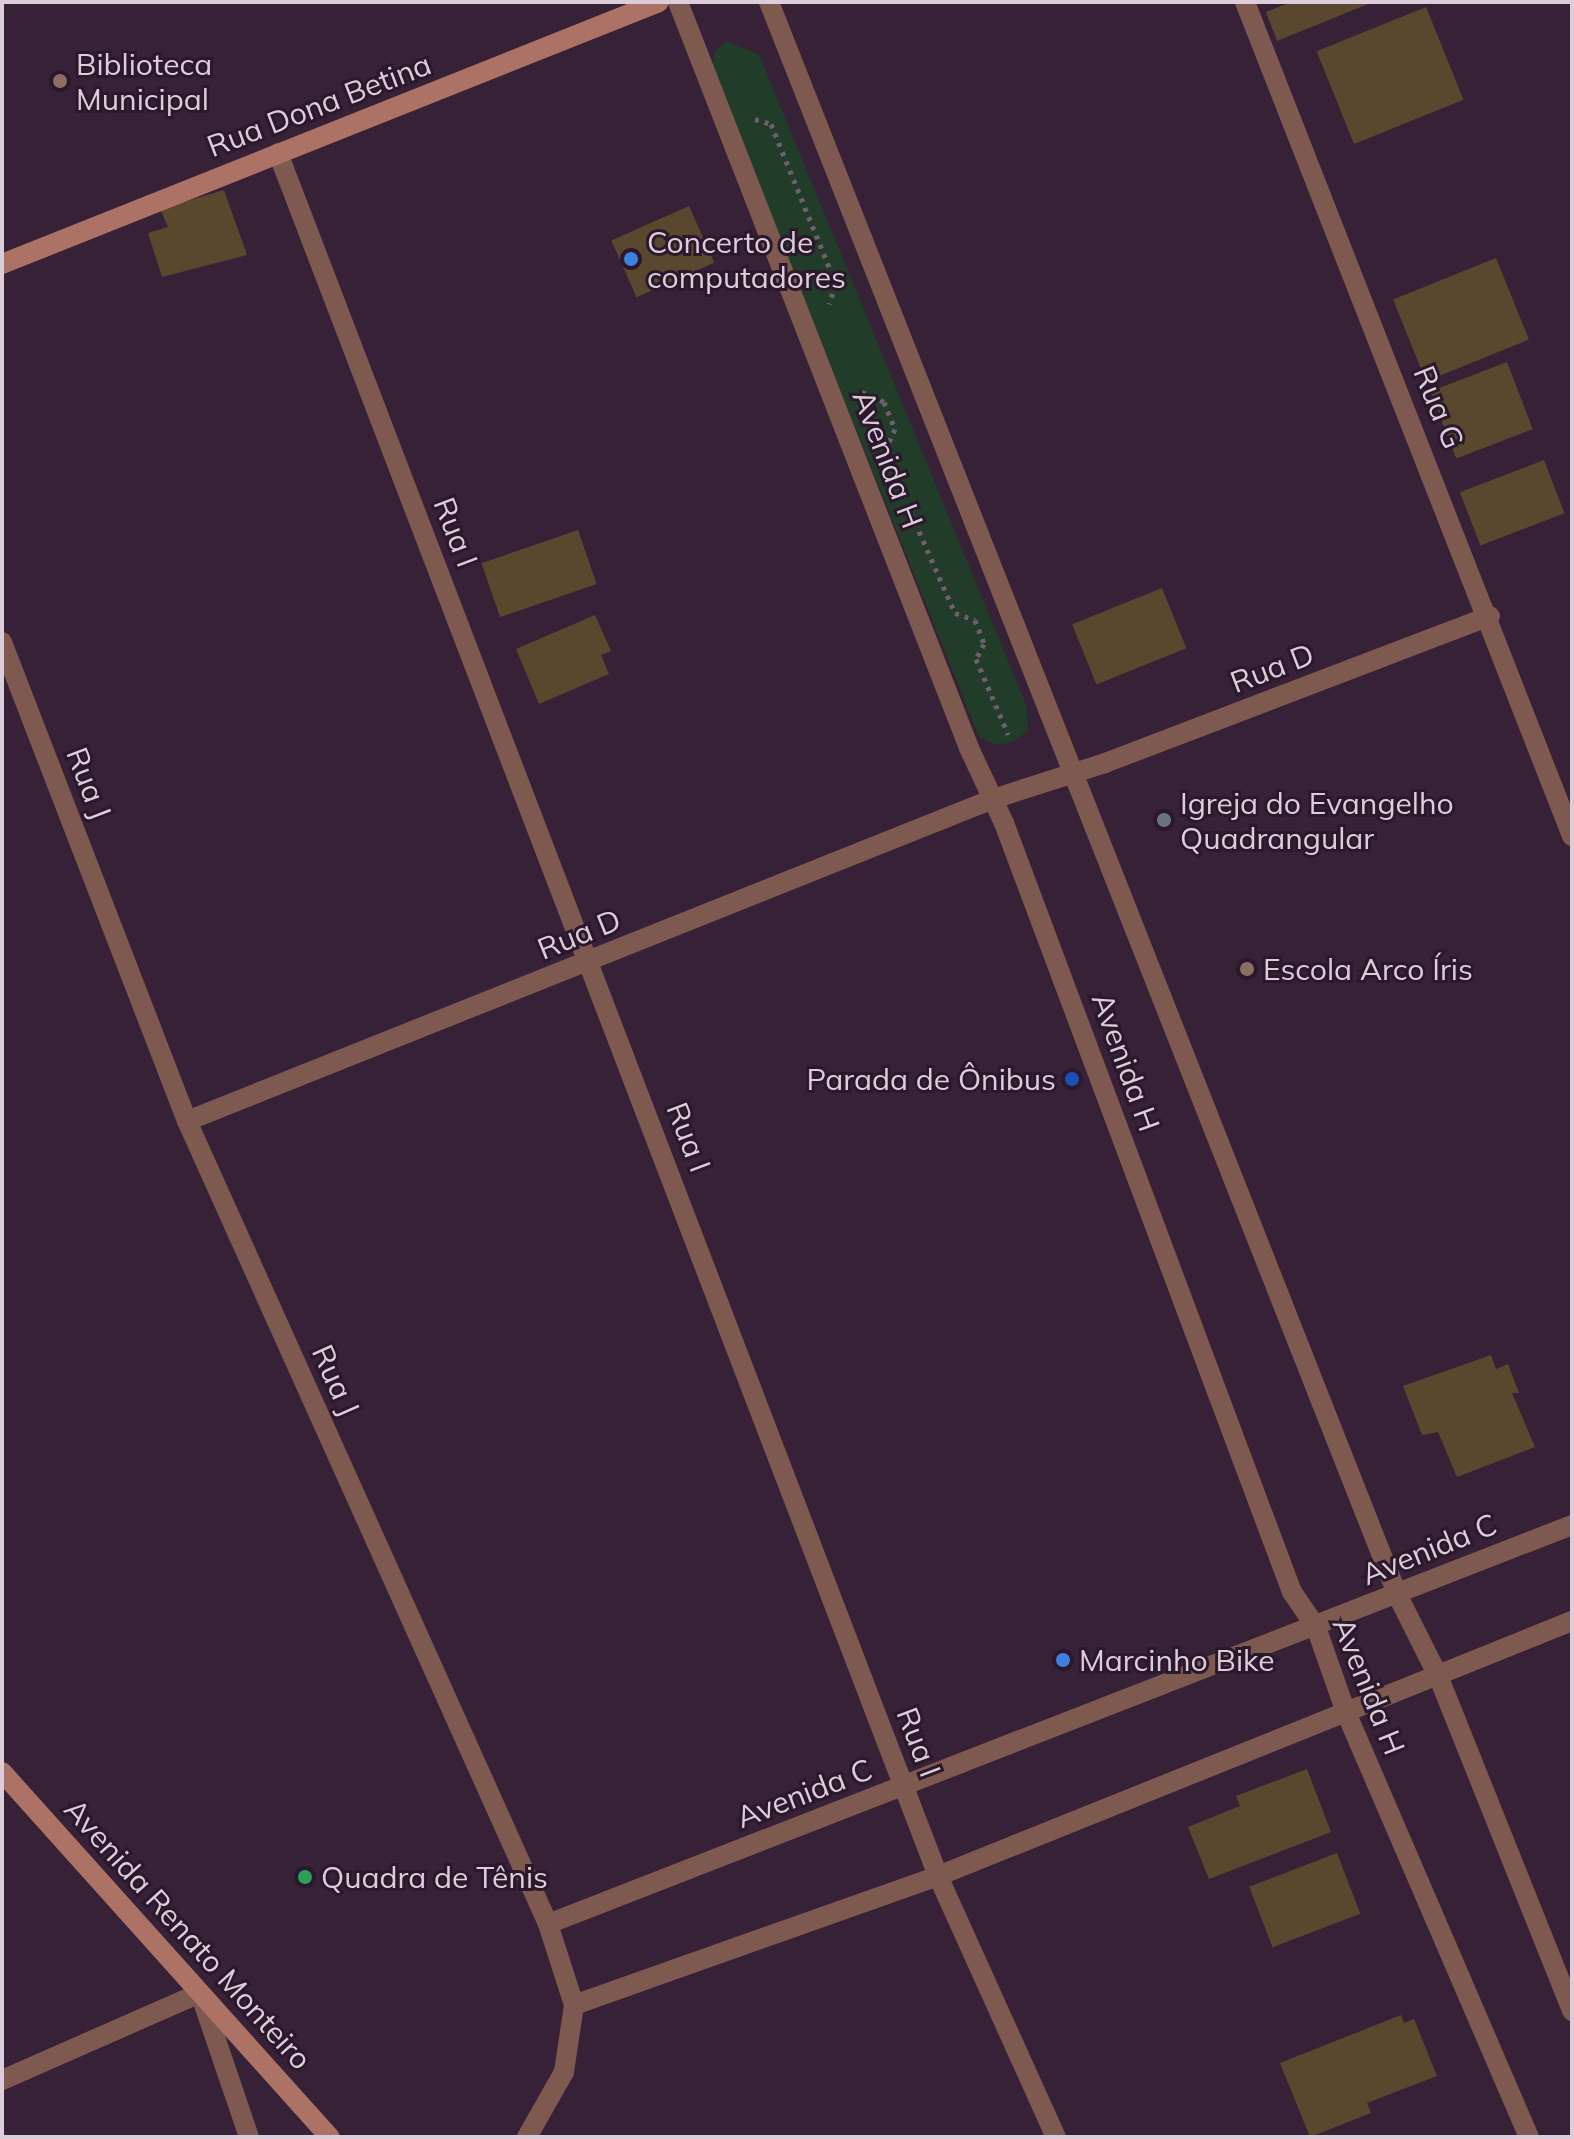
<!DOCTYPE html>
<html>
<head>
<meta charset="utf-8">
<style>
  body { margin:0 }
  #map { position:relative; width:1574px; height:2139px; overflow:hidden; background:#362136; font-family:Mulish,sans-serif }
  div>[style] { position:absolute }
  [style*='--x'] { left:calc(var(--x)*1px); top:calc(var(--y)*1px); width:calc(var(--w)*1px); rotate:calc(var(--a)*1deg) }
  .green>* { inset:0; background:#213d29 }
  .building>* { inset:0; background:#5a482e; transform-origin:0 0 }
  .path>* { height:5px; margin-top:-2.5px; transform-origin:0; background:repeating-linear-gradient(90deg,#705d6f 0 4px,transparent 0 10px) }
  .street>* { height:20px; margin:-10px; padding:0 10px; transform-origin:10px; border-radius:10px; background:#7d5950 }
  .secondary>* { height:20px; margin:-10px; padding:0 10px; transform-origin:10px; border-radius:10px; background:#ab7265 }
  .dots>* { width:22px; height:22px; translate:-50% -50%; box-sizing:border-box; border:4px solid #2b182c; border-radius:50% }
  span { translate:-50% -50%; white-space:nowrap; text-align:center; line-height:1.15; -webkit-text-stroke:6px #2b182c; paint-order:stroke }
  .poi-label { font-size:30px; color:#dbcdda }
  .left { translate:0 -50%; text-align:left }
  .right { translate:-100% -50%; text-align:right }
  .street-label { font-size:30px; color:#dbcdda }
  .frame { position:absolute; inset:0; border:4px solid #dbcdda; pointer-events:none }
</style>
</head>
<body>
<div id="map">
  <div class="green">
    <i style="clip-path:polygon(726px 41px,759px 54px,1027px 707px,1028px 731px,1012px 742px,997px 745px,979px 737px,712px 69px,715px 51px)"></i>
  </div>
  <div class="building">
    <i style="clip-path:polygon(1291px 2px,1373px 2px,1277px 41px,1266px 12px)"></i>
    <i style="left:1426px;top:7px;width:100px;height:118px;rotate:68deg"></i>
    <i style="clip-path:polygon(224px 190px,247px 255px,162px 277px,148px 233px,168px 227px,160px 209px)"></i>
    <i style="left:689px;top:206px;width:62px;height:85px;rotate:66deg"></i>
    <i style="left:1496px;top:258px;width:88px;height:111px;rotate:68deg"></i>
    <i style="left:1507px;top:362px;width:72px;height:82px;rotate:69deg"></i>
    <i style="left:1544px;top:460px;width:57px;height:90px;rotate:69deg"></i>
    <i style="left:578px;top:530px;width:57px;height:102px;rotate:71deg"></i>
    <i style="left:1162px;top:588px;width:65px;height:97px;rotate:68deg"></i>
    <i style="clip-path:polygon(595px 615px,611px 651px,601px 655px,609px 674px,539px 704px,516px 649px)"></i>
    <i style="clip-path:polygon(1491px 1355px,1496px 1369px,1508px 1364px,1519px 1393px,1512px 1393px,1535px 1447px,1457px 1477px,1438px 1432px,1422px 1435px,1403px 1386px)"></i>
    <i style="clip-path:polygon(1307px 1769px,1331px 1832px,1209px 1879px,1188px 1827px,1240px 1806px,1236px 1796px)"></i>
    <i style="left:1337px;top:1853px;width:65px;height:94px;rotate:69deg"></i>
    <i style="clip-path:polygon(1401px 2015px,1404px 2023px,1414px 2019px,1437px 2076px,1367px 2103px,1371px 2113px,1310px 2137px,1280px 2063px)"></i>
  </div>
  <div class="path">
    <i style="--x:755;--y:119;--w:17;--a:17"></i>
    <i style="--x:771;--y:124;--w:173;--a:67.9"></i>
    <i style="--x:836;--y:284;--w:21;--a:109"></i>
    <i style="--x:862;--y:392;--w:24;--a:24"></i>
    <i style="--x:884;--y:402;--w:29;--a:68"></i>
    <i style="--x:895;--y:429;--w:21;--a:115"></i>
    <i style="--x:911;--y:513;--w:109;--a:66.3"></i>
    <i style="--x:955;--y:613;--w:21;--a:19"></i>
    <i style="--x:975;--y:620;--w:26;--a:69"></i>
    <i style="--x:984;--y:644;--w:17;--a:118"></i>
    <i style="--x:976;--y:659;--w:82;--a:66.9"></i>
  </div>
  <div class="street">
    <i style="--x:678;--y:2;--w:801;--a:68.69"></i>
    <i style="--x:969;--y:748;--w:83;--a:65"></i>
    <i style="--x:1004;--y:823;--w:821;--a:69.47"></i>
    <i style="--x:1292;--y:1592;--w:42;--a:55.6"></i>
    <i style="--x:1316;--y:1627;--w:88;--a:70.7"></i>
    <i style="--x:1345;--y:1710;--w:465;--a:66.7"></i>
    <i style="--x:769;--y:2;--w:1711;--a:68.47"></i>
    <i style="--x:1397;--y:1594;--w:94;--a:63.4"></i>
    <i style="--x:1439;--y:1678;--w:359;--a:68.2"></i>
    <i style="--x:1245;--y:2;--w:896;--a:68.59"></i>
    <i style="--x:278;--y:153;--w:1845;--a:69.04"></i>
    <i style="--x:938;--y:1876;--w:286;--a:65.7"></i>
    <i style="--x:2;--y:642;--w:513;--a:68.88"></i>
    <i style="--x:187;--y:1121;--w:880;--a:65.79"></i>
    <i style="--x:548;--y:1924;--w:85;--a:72.2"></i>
    <i style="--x:574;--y:2005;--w:68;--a:98.5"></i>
    <i style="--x:564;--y:2072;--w:75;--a:119.6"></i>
    <i style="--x:187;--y:1121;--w:868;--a:-21.78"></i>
    <i style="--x:993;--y:799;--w:118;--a:-17.8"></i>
    <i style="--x:1105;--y:763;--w:412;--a:-20.9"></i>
    <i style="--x:548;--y:1924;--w:1099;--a:-21.29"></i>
    <i style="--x:574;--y:2005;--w:386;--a:-19.5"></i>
    <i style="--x:938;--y:1876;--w:683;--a:-21.91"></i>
    <i style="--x:2;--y:2080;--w:216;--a:-23.7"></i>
    <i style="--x:200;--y:1993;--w:152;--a:71.2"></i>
  </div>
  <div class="secondary">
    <i style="--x:2;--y:264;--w:707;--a:-21.74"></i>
    <i style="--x:2;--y:1772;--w:491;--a:48.1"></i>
  </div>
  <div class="dots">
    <i style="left:60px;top:81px;background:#8d6e63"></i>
    <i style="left:631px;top:259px;background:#3f7fe0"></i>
    <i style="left:1164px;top:820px;background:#6b7280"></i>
    <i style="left:1247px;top:969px;background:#8d6e63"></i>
    <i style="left:1072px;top:1079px;background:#1a4fb4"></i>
    <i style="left:1063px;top:1660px;background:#3f7fe0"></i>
    <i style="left:305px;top:1877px;background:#2e9e5b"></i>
  </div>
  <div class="poi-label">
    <span class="left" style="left:76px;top:81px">Biblioteca<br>Municipal</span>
    <span class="left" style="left:647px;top:259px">Concerto de<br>computadores</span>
    <span class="left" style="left:1180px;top:820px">Igreja do Evangelho<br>Quadrangular</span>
    <span class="left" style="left:1263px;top:969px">Escola Arco Íris</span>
    <span class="right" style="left:1056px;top:1079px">Parada de Ônibus</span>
    <span class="left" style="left:1079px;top:1660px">Marcinho Bike</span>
    <span class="left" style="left:321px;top:1877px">Quadra de Tênis</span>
  </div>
  <div class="street-label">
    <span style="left:319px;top:105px;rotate:-21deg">Rua Dona Betina</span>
    <span style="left:1439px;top:407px;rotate:68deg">Rua G</span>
    <span style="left:888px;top:459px;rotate:69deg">Avenida H</span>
    <span style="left:456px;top:532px;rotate:69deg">Rua I</span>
    <span style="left:1272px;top:668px;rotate:-21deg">Rua D</span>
    <span style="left:89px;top:783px;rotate:69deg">Rua J</span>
    <span style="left:579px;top:934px;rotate:-22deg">Rua D</span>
    <span style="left:1126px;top:1062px;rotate:70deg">Avenida H</span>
    <span style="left:689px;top:1137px;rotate:69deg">Rua I</span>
    <span style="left:336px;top:1380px;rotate:66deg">Rua J</span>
    <span style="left:1429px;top:1549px;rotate:-22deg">Avenida C</span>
    <span style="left:1369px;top:1686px;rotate:68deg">Avenida H</span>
    <span style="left:919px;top:1742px;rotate:69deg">Rua I</span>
    <span style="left:804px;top:1793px;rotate:-21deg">Avenida C</span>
    <span style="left:188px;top:1934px;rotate:48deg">Avenida Renato Monteiro</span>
  </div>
  <div class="frame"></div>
</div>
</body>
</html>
